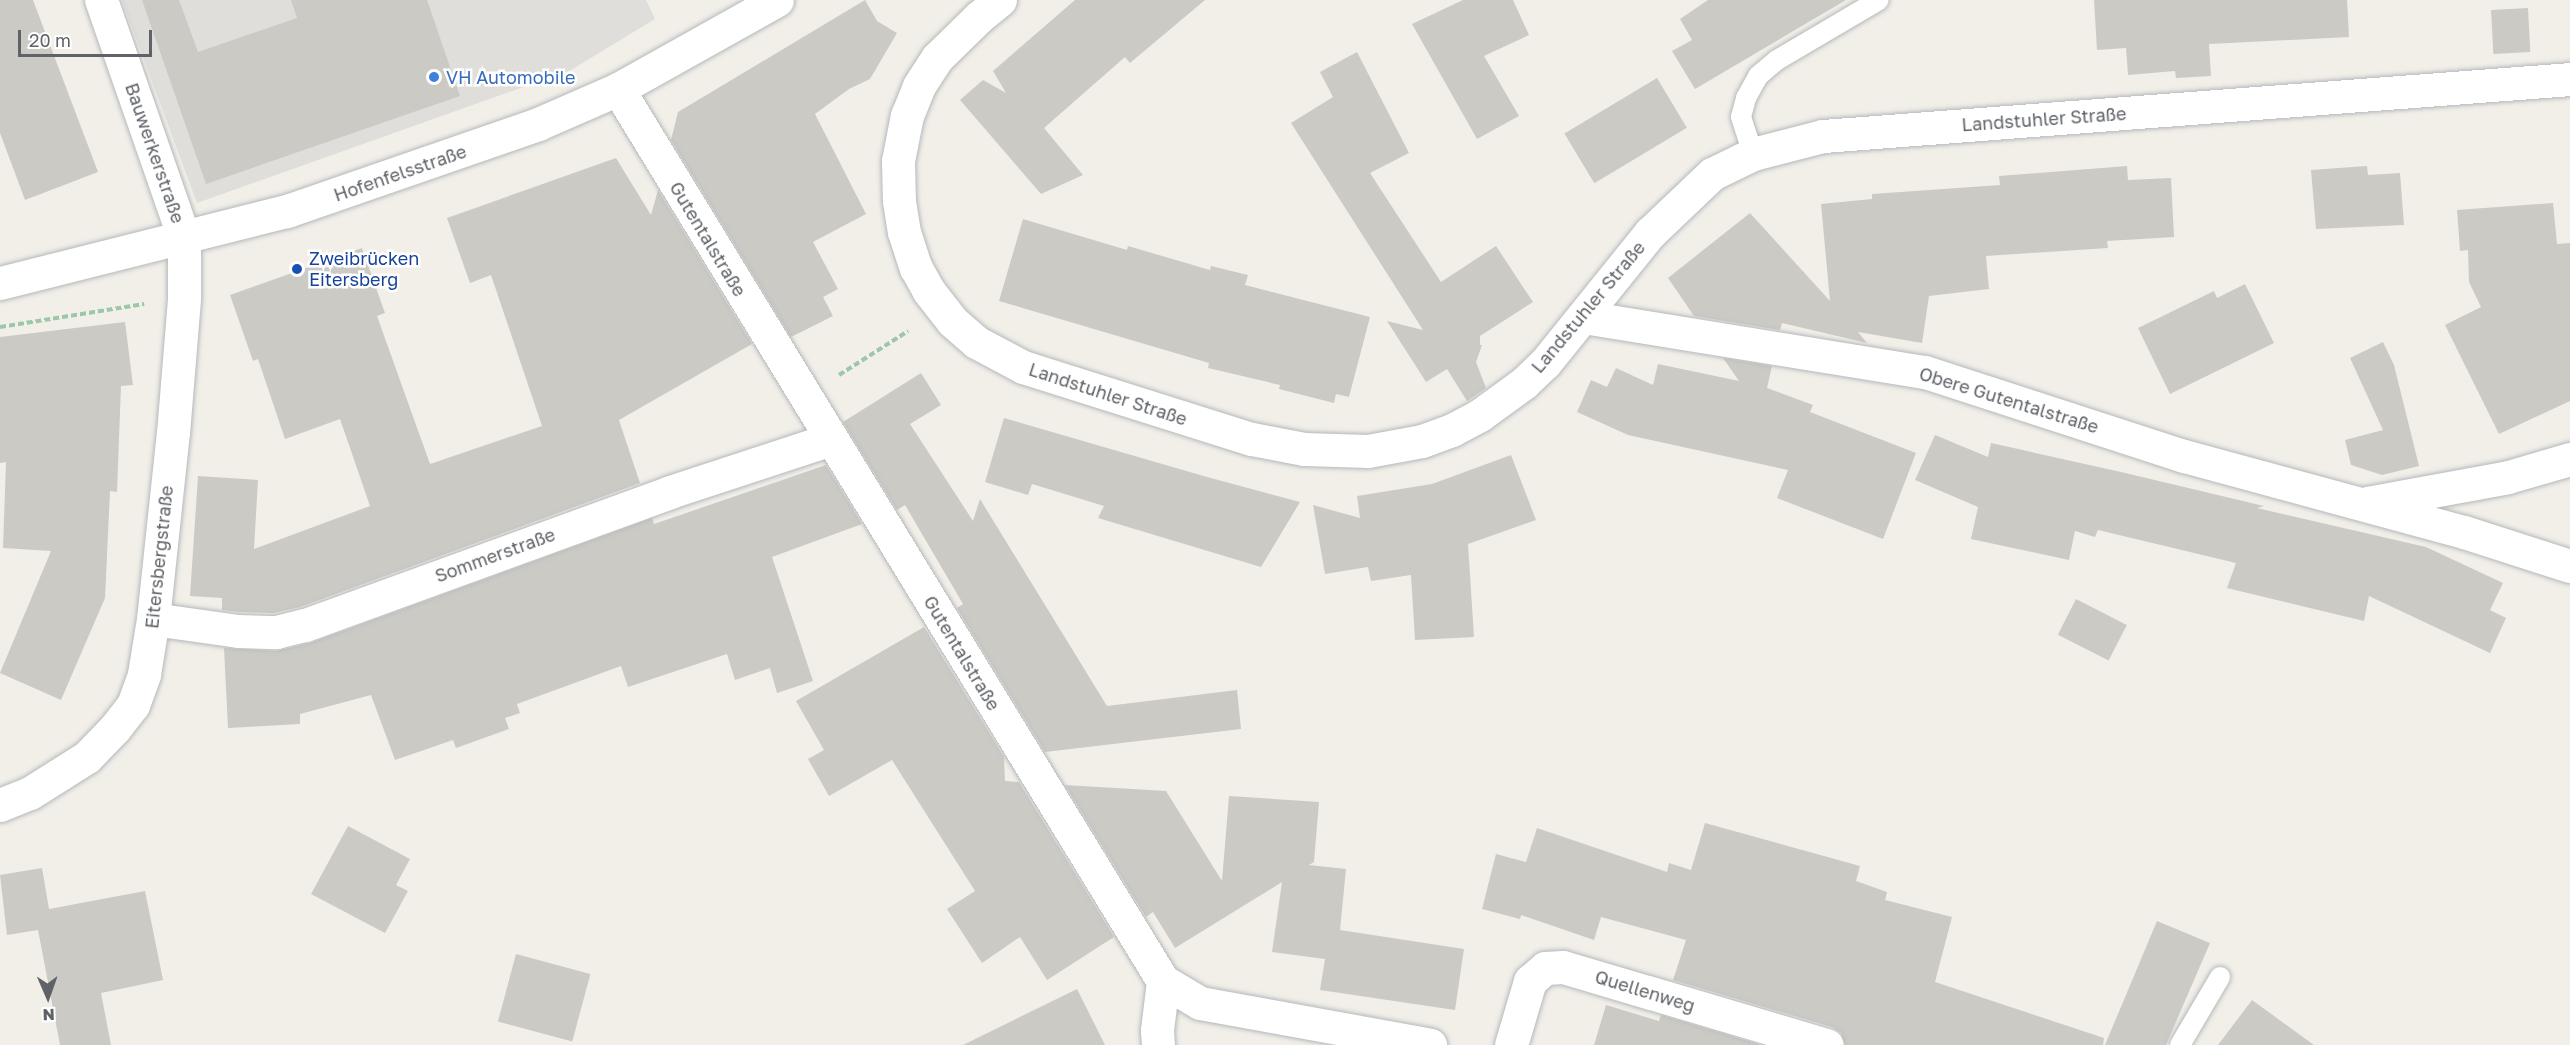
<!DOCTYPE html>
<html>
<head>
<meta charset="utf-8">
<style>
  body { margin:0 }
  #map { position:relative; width:2570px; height:1045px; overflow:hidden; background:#f1efe8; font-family:"Golos Text",sans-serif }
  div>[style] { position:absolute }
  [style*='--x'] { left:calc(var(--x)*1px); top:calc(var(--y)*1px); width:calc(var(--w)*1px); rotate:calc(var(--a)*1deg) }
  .industrial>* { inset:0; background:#e0deda }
  .building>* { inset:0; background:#cccac5; transform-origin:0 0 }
  .path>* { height:4px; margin-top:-2px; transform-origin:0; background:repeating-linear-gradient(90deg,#9cc7a9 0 6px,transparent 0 9px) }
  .roads { filter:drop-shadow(0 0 2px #b5b8bc) drop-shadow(0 0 2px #b5b8bc) }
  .service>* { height:20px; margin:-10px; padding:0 10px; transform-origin:10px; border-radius:10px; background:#fff }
  .minor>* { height:33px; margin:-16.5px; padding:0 16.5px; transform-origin:16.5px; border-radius:16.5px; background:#fff }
  .tertiary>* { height:33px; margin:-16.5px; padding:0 16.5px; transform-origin:16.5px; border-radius:16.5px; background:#fff }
  .secondary>* { height:33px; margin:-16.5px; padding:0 16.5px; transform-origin:16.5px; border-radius:16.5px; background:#fff }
  .dots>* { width:16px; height:16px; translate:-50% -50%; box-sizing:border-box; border:3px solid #fff; border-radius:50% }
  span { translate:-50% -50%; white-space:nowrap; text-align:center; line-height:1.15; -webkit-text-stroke:5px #fff; paint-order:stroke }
  .shop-label { font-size:18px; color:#366cbe }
  .left { translate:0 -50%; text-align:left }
  .street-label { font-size:18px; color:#5f6368 }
  .transit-label { font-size:18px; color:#164399 }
  .north { position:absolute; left:18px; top:967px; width:60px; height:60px; -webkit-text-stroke:4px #fff; paint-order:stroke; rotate:178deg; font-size:16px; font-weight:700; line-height:24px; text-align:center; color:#5f6368 }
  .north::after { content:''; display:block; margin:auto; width:21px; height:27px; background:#5f6368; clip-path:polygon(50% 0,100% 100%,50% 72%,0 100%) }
  .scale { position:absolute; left:18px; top:30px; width:134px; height:27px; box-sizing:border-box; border:3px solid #5f6368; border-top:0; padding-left:8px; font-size:18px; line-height:21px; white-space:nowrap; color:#5f6368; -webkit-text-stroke:4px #fff; paint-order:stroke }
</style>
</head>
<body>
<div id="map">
  <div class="industrial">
    <i style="clip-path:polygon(122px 0,646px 0,655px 19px,571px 70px,197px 203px)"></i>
  </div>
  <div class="building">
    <i style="clip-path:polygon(0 0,33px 0,98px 172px,25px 200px,0 133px)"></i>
    <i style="clip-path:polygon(142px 0,179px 0,198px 52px,297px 18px,291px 0,427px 0,460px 96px,206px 184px)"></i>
    <i style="clip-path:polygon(865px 0,877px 21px,897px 33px,870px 79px,849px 89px,815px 114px,866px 214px,813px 242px,838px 289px,823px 297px,833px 316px,791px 337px,671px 140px,678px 112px)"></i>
    <i style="clip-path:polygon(1075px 0,1205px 0,1130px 63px,1125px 57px,1044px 128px,1083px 175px,1041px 194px,960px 100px,983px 80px,1006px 93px,993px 71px)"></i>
    <i style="clip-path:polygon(1463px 0,1513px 0,1529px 35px,1484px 56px,1519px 116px,1477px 139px,1412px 24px)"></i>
    <i style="clip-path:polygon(1708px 0,1846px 0,1695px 89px,1672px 51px,1692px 40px,1680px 19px)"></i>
    <i style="clip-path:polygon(2094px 0,2347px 0,2349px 37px,2209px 44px,2211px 76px,2176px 78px,2175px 71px,2128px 75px,2126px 48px,2097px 50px)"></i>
    <i style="left:2528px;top:8px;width:44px;height:37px;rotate:87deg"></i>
    <i style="clip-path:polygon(1357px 52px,1409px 153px,1370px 173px,1441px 282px,1496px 246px,1533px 302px,1480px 336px,1480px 345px,1482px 345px,1476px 362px,1486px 388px,1467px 401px,1447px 369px,1426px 382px,1387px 321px,1423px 330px,1291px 123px,1333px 97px,1320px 72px)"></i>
    <i style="left:1657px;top:78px;width:58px;height:108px;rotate:59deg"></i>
    <i style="clip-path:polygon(616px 158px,651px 215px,658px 190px,752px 344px,619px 420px,640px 483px,300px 607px,274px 613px,240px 612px,222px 610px,222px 598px,190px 596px,198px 476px,258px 480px,254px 549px,370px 506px,340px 419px,285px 439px,258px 359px,253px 361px,230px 295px,362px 248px,385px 313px,377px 316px,430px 464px,542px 426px,491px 275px,470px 283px,447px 218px)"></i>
    <i style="clip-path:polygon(2127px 166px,2128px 180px,2171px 178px,2174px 237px,2107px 241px,2108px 248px,1986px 256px,1989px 289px,1929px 296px,1922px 343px,1858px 332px,1867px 343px,1782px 323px,1780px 330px,1694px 316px,1668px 278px,1750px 213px,1830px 301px,1821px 204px,1872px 199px,1872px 194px,2000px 185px,1999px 176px)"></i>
    <i style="clip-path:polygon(2367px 166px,2368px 175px,2400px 173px,2404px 225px,2316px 229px,2311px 170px)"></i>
    <i style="clip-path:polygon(2553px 203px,2557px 244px,2570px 243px,2570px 401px,2499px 434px,2445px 325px,2481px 307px,2469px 282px,2468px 250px,2460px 251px,2457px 210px)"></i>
    <i style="clip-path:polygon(1023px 219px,1127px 250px,1128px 246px,1210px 270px,1211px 266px,1248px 275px,1245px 285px,1370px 317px,1349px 397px,1336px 394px,1334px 403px,1279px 389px,1280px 385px,1208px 368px,1209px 363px,999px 301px)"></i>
    <i style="clip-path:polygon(2245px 284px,2274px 343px,2170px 394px,2138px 328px,2214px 291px,2217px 298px)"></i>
    <i style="clip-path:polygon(125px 322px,133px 385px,121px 386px,117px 492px,110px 491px,105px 598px,61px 700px,0 673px,51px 551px,3px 548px,6px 462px,0 463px,0 337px)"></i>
    <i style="clip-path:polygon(2383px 342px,2394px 365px,2419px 466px,2382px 475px,2351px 465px,2345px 440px,2383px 430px,2350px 358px)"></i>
    <i style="clip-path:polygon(1723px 358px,1772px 366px,1767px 388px,1813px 405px,1810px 412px,1916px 453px,1883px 539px,1777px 498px,1788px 470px,1628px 435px,1577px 412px,1591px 380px,1607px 387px,1616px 368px,1653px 385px,1658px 364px,1739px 381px)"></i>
    <i style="clip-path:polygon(921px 373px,941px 405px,910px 424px,973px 521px,980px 499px,1107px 706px,1237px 690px,1241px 729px,1045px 752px,957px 608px,963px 604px,905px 505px,897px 510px,843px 422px)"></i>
    <i style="clip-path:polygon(1004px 418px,1207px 477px,1300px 502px,1261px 567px,1098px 518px,1104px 506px,1032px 484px,1028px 495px,985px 482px)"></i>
    <i style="clip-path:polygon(1935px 435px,1988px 457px,1991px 443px,2121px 472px,2264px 506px,2257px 508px,2426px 547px,2503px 583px,2490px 610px,2506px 618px,2490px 653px,2369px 596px,2364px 621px,2227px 588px,2236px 563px,2098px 530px,2095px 537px,2075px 531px,2069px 560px,1971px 539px,1978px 507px,1915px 480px)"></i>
    <i style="clip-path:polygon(1511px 455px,1536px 520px,1468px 544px,1474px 637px,1415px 640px,1411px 575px,1371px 581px,1368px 567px,1325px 574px,1313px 505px,1360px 518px,1357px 496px,1432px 484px)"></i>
    <i style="clip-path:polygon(826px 465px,862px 524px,772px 557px,813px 681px,777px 693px,770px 668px,735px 680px,727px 654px,628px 687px,621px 666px,517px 704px,520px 713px,505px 718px,509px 729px,456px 748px,453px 740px,395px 760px,371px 695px,300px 714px,300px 724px,228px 728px,224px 648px,276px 651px,310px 643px,652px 518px,654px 524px)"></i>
    <i style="left:2076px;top:599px;width:57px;height:40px;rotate:27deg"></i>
    <i style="clip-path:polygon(924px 627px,1004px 757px,1005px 781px,1019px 782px,1114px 937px,1047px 980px,1020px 937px,982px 963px,947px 909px,975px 891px,892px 760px,829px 796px,808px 759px,824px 750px,796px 701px)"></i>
    <i style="clip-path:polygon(1065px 785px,1166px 791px,1222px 881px,1229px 796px,1319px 802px,1314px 862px,1309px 865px,1346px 869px,1340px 930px,1464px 949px,1455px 1010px,1320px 990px,1325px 959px,1272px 952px,1282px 882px,1175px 948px,1153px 912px,1146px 917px)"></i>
    <i style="clip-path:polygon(1705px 823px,1860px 866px,1856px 881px,1887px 892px,1885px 900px,1952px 917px,1935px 982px,2104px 1038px,2103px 1045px,1845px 1045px,1841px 1033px,1832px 1027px,1673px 980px,1686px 940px,1601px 917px,1594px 940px,1521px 915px,1520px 919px,1482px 909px,1496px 854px,1526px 862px,1537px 828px,1667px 872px,1669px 863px,1691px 870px)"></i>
    <i style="clip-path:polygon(348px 826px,410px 859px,396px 885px,408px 891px,385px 933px,311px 894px)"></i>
    <i style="clip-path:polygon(42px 868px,49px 909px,145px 891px,163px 980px,101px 993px,111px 1045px,60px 1045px,38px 930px,7px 935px,0 875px)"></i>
    <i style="clip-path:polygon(2157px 921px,2210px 943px,2166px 1045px,2105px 1045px)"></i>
    <i style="left:516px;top:954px;width:77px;height:70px;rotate:15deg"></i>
    <i style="clip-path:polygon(1077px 989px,1105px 1045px,963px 1045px,1030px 1012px)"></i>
    <i style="clip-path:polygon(2252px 1000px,2314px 1045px,2218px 1045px)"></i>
    <i style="clip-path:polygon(1606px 1005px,1659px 1021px,1661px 1015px,1761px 1045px,1594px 1045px)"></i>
  </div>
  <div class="path">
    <i style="--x:0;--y:327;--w:146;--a:-9.1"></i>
    <i style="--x:839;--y:375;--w:82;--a:-32.5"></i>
  </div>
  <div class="roads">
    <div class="service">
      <i style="--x:1753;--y:154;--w:39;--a:-108"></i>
      <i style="--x:1741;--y:117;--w:20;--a:-75"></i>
      <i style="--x:1746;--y:98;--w:25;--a:-61"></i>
      <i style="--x:1758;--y:76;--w:25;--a:-40"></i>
      <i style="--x:1777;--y:60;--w:118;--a:-30.5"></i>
      <i style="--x:2180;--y:1045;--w:79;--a:-59.5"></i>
    </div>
    <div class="minor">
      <i style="--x:618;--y:89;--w:1045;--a:58.58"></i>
      <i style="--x:1163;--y:981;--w:43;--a:30.7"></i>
      <i style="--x:1200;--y:1003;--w:234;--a:10.3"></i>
      <i style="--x:1584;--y:317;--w:345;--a:9.2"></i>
      <i style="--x:1925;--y:372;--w:272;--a:18"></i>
      <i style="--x:2184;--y:456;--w:290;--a:15.2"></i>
      <i style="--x:2464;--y:532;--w:111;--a:17.8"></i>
      <i style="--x:2367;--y:503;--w:143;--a:-10.4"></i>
      <i style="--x:2508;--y:477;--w:65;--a:-16.2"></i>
      <i style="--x:153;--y:619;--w:86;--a:8"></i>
      <i style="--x:238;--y:631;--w:38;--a:2"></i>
      <i style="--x:276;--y:632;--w:30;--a:-14"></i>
      <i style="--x:305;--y:625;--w:388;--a:-20"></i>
      <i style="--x:670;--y:492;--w:169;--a:-18.2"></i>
      <i style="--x:0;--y:805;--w:32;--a:-22"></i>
      <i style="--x:30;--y:793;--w:67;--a:-32.3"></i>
      <i style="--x:87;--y:757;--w:40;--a:-46"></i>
      <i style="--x:115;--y:728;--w:29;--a:-52"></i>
      <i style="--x:133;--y:705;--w:33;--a:-70"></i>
      <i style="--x:144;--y:674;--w:56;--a:-80.7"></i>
      <i style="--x:153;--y:619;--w:187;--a:-83.9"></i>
      <i style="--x:173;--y:433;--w:135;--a:-85.3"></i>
      <i style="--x:184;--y:298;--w:60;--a:-90"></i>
      <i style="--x:184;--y:238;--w:252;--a:-109.2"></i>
      <i style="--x:1158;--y:1045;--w:15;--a:-94"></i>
      <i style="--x:1157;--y:1030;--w:49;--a:-83"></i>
      <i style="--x:1511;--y:1045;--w:67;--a:-73.5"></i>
      <i style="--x:1530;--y:981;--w:20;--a:-41"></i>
      <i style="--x:1545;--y:968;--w:18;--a:-3"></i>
      <i style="--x:1563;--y:967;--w:275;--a:16.5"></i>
    </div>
    <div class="tertiary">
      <i style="--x:1000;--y:0;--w:27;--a:141"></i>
      <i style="--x:979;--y:17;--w:59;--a:135.7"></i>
      <i style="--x:937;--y:58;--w:33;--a:123"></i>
      <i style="--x:919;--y:86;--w:31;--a:112"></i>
      <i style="--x:907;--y:115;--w:47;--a:101.1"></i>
      <i style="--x:898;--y:161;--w:40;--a:88.6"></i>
      <i style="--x:899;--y:201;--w:31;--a:81"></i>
      <i style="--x:904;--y:232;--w:38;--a:72"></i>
      <i style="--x:916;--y:268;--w:25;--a:61"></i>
      <i style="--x:928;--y:290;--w:39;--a:52"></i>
      <i style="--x:952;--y:321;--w:32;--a:41"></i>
      <i style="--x:976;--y:342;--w:53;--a:28"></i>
      <i style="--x:1023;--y:367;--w:240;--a:17.5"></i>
      <i style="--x:1252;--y:439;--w:53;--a:10.9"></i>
      <i style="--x:1304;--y:449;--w:64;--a:1.8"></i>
      <i style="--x:1368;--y:451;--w:55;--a:-10.5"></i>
      <i style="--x:1422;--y:441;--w:32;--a:-20"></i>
      <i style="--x:1452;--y:430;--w:32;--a:-28"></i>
      <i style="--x:1480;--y:415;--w:54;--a:-36"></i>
      <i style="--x:1524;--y:383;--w:29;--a:-44"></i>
      <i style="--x:1545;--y:363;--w:167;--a:-51.1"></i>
      <i style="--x:1650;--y:233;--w:86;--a:-43.6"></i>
      <i style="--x:1712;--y:174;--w:46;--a:-26"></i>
      <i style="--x:1753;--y:154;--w:72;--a:-14.4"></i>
      <i style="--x:1823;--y:136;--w:749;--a:-4.36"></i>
    </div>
    <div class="secondary">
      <i style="--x:0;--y:283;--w:296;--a:-14.1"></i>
      <i style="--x:287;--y:211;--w:266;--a:-19.1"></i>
      <i style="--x:538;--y:124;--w:87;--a:-23.6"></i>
      <i style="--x:618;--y:89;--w:182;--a:-29.2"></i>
    </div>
  </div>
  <div class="dots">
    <i style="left:434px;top:77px;background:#3f7fe0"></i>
    <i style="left:297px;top:269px;background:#1a4fb4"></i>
  </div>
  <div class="shop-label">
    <span class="left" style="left:446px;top:77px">VH Automobile</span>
  </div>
  <div class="street-label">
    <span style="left:2044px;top:119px;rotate:-4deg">Landstuhler Straße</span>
    <span style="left:155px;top:153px;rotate:71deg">Bauwerkerstraße</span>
    <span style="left:400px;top:173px;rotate:-19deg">Hofenfelsstraße</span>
    <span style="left:708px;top:239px;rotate:59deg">Gutentalstraße</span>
    <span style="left:1588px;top:307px;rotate:-50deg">Landstuhler Straße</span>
    <span style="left:1108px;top:394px;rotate:18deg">Landstuhler Straße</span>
    <span style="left:2009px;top:400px;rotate:17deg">Obere Gutentalstraße</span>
    <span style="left:495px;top:555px;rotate:-20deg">Sommerstraße</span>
    <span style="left:159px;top:557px;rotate:-84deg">Eitersbergstraße</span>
    <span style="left:962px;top:653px;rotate:59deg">Gutentalstraße</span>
    <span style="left:1645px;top:991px;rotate:17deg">Quellenweg</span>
  </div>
  <div class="transit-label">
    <span class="left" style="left:309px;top:269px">Zweibrücken<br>Eitersberg</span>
  </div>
  <div class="north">N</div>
  <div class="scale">20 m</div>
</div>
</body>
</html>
